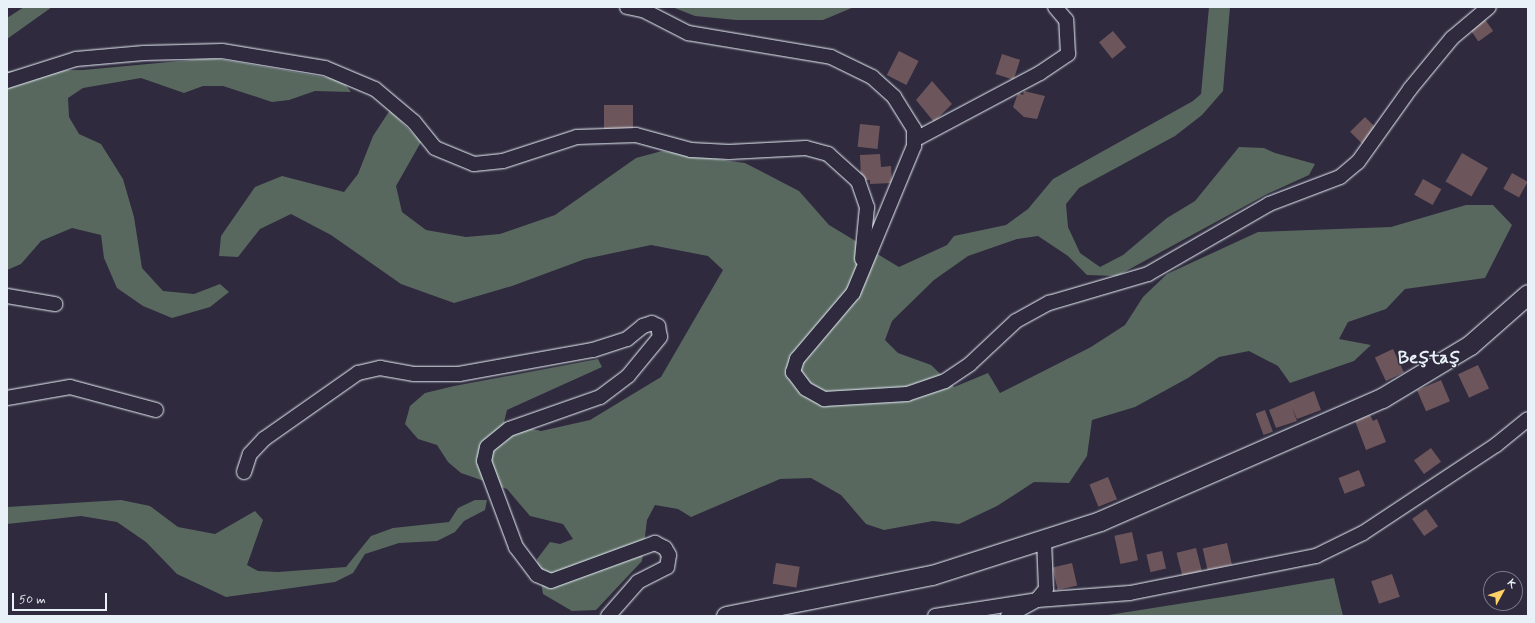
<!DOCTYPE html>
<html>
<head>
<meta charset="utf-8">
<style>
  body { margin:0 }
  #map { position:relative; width:1535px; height:623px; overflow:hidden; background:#2f2a3d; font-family:Mynerve,sans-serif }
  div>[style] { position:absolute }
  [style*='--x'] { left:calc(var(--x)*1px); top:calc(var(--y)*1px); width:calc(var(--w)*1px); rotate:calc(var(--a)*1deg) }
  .green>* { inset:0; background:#58685f }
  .building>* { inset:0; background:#6c565c; transform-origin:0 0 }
  .roads { filter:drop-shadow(0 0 1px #e8f1f8) drop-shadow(0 0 1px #e8f1f8) }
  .street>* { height:14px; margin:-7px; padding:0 7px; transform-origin:7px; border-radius:7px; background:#2f2a3d }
  .secondary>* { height:19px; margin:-9.5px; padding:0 9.5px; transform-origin:9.5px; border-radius:9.5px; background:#2f2a3d }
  span { translate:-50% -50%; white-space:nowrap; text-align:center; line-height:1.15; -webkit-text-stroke:3px #2f2a3d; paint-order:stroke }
  .quarter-label { font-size:18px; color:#e8f1f8; font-weight:700 }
  .frame { position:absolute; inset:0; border:8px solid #e8f1f8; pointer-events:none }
  .north { position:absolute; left:1483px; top:571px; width:40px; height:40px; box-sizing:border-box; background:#2f2a3d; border:1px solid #797a88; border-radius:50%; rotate:50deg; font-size:11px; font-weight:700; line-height:16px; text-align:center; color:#e8f1f8 }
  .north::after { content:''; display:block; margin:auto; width:14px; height:18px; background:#ffd166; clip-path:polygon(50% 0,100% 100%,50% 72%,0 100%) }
  .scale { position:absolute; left:12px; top:593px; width:95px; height:18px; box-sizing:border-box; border:2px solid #e8f1f8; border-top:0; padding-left:5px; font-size:12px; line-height:14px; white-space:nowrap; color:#e8f1f8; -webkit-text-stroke:3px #2f2a3d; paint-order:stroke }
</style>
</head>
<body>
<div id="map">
  <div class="green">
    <i style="clip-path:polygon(24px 7px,52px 7px,7px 39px,7px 18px)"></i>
    <i style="clip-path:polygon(672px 7px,854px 7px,823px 20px,736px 20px,695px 16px)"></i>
    <i style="clip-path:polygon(1209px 7px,1230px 7px,1223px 91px,1202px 115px,1175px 136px,1079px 188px,1066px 204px,1068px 227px,1080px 253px,1100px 267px,1123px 255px,1167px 218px,1195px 201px,1239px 147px,1264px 148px,1275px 153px,1315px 164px,1309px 175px,1267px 194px,1117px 276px,1087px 275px,1068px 256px,1038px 236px,1017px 239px,968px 256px,934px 280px,892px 321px,885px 340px,898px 353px,931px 365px,954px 387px,988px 373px,1000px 393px,1091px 347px,1125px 325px,1143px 297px,1167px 274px,1258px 232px,1391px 227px,1466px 205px,1493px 205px,1512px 225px,1485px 278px,1405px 289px,1386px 309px,1348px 322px,1339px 339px,1371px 345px,1354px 361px,1290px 383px,1278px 366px,1249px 351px,1219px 357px,1188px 378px,1135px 407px,1092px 420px,1087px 456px,1069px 483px,1034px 482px,997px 506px,959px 524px,933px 521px,884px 530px,866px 524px,841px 495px,811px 478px,780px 479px,691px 517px,678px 509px,655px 505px,647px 520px,642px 561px,596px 610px,572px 611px,543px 594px,537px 559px,550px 542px,560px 544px,573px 539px,563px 524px,530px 516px,507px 489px,461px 473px,448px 462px,437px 445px,418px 439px,405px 424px,410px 406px,425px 393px,454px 386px,598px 359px,602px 367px,507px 410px,504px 422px,541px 431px,590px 420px,661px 377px,723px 270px,708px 256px,651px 245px,585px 259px,512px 286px,454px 303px,401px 284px,331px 235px,291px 214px,260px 229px,238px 257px,219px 256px,221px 236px,255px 187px,282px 176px,344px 192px,358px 174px,373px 136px,390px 110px,421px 142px,396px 186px,402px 212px,426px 230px,466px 237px,500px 234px,555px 215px,636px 158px,662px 151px,745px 163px,799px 191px,829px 225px,899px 267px,947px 245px,954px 236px,1006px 225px,1028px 209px,1053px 179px,1193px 101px,1201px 94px)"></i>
    <i style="clip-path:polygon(213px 58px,342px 80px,351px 92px,315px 91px,289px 100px,272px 102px,223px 86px,203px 86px,184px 93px,141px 78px,83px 88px,68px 98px,69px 117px,79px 134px,101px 144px,123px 179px,134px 217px,142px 268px,163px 291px,194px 294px,220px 284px,229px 292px,210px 307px,172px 318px,143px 306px,117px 288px,104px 258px,101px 235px,72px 228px,41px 241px,21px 264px,7px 270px,7px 71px,83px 70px)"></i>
    <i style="clip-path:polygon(121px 500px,150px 506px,178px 527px,215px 534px,255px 511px,263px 520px,247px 565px,258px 571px,278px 572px,346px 567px,371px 536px,393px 528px,449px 522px,458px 508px,475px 500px,487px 500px,485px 510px,464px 521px,455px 532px,437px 541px,399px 543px,365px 554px,353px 573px,335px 582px,226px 597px,177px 574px,146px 542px,117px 522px,81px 516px,7px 524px,7px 507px)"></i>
    <i style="clip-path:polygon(1334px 578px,1343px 616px,1102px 616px,1229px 596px)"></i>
  </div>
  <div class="building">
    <i style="left:1484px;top:18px;width:16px;height:18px;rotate:55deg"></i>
    <i style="left:1113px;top:31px;width:21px;height:18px;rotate:51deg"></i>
    <i style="left:899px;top:51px;width:22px;height:27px;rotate:27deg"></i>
    <i style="left:1002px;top:54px;width:19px;height:21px;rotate:18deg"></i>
    <i style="clip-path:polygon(932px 81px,952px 104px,934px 122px,916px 100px)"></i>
    <i style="clip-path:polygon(1024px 91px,1045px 96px,1037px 119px,1024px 117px,1013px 107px,1018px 93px,1023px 95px)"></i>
    <i style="left:604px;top:105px;width:29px;height:26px"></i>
    <i style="left:1365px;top:117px;width:18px;height:21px;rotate:45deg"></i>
    <i style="left:860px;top:124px;width:20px;height:23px;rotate:6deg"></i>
    <i style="left:1462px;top:153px;width:30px;height:33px;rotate:30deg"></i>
    <i style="clip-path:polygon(880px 154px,881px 167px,891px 166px,892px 183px,870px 184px,870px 180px,861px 180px,860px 155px)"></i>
    <i style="left:1512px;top:173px;width:18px;height:18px;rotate:29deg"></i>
    <i style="left:1423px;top:179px;width:21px;height:18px;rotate:29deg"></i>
    <i style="left:1393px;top:349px;width:26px;height:20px;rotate:65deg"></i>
    <i style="left:1478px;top:365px;width:26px;height:22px;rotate:65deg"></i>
    <i style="left:1441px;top:380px;width:23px;height:26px;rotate:67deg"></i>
    <i style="clip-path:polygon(1314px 391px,1321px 410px,1297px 419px,1292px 408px,1297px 421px,1276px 428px,1269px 410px)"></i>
    <i style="left:1265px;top:410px;width:23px;height:10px;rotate:70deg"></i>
    <i style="clip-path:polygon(1370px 415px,1373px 421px,1377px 419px,1386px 442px,1366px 450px,1355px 421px)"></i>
    <i style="left:1431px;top:448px;width:17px;height:21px;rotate:54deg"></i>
    <i style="left:1359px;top:470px;width:17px;height:22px;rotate:69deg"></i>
    <i style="left:1108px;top:477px;width:24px;height:20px;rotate:68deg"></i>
    <i style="left:1426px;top:509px;width:21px;height:17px;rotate:55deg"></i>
    <i style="left:1132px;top:532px;width:29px;height:18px;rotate:78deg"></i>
    <i style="left:1227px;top:543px;width:22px;height:25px;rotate:77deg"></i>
    <i style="left:1196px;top:548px;width:25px;height:20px;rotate:76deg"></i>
    <i style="left:1162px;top:551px;width:18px;height:16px;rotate:77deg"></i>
    <i style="left:776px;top:563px;width:24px;height:21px;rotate:9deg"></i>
    <i style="left:1072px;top:563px;width:23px;height:20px;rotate:77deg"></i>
    <i style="left:1392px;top:574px;width:24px;height:22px;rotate:71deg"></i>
  </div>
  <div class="roads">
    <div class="street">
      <i style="--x:627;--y:7;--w:16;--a:11"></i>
      <i style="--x:643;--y:10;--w:51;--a:27.1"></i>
      <i style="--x:688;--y:33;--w:145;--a:9.5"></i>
      <i style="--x:831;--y:57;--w:46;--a:26"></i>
      <i style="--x:872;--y:77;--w:30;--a:42"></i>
      <i style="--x:894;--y:97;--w:38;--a:58"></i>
      <i style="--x:914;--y:129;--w:17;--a:90"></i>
      <i style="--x:914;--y:146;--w:159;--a:112.5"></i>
      <i style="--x:853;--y:293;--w:87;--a:130.3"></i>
      <i style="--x:797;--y:359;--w:14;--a:107"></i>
      <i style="--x:793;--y:372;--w:21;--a:53"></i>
      <i style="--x:806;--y:389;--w:21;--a:29"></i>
      <i style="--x:824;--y:399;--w:83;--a:-3.4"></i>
      <i style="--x:907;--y:394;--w:40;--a:-18.9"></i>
      <i style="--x:945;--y:381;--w:30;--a:-34"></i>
      <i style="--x:970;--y:364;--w:63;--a:-43.1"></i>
      <i style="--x:1016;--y:321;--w:38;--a:-29"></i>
      <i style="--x:1049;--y:303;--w:103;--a:-16.3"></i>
      <i style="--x:1148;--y:274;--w:140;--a:-30"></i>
      <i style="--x:1269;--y:204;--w:76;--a:-20.8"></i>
      <i style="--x:1340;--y:177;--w:23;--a:-40"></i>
      <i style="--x:1358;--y:162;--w:90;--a:-54.5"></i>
      <i style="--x:1410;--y:89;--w:66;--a:-50.5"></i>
      <i style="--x:1452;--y:38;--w:48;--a:-40"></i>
      <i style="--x:7;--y:81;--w:72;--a:-17.7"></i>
      <i style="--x:76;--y:59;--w:68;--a:-5"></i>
      <i style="--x:144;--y:53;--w:78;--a:-1.5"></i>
      <i style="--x:222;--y:51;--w:104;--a:9.4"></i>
      <i style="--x:325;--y:68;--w:54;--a:22.8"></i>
      <i style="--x:375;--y:89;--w:51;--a:40.2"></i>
      <i style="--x:414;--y:122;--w:33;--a:51"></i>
      <i style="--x:435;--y:148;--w:42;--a:22.3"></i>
      <i style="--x:474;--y:164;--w:29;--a:-6"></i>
      <i style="--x:503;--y:161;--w:78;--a:-18"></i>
      <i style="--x:577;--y:137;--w:59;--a:-1.9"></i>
      <i style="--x:636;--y:135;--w:57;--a:15.3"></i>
      <i style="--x:691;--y:150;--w:38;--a:3"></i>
      <i style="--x:729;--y:152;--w:77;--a:-3"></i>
      <i style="--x:806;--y:148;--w:23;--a:15"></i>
      <i style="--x:828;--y:154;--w:40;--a:42"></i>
      <i style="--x:858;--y:181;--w:28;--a:71"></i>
      <i style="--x:867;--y:207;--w:52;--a:95.5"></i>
      <i style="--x:914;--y:140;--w:143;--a:-28"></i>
      <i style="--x:1040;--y:73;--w:34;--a:-34"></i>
      <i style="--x:1068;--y:54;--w:34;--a:-93"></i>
      <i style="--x:1066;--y:20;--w:17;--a:-130"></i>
      <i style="--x:7;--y:296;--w:49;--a:9.5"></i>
      <i style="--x:7;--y:398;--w:64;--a:-9.9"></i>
      <i style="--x:70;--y:387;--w:89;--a:15"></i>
      <i style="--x:244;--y:472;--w:19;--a:-72"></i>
      <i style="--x:250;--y:454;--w:21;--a:-47"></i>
      <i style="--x:264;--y:439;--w:115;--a:-35.1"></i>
      <i style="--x:358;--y:373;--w:23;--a:-13"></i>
      <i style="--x:380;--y:368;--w:35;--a:10"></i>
      <i style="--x:414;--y:374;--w:45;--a:0"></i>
      <i style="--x:459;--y:374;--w:136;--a:-10.2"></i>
      <i style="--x:593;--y:350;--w:36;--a:-18"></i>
      <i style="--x:627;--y:339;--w:21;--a:-39"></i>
      <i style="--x:643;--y:326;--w:9;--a:-18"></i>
      <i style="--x:652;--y:323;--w:7;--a:27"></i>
      <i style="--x:658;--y:326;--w:11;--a:80"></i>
      <i style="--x:660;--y:337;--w:50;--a:129.4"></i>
      <i style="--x:628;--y:376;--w:35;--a:143"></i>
      <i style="--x:600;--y:397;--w:96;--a:160.6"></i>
      <i style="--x:509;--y:429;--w:28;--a:141"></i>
      <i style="--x:487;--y:447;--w:14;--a:102"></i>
      <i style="--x:484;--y:461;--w:92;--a:69.6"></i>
      <i style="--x:516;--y:547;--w:35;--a:53"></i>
      <i style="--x:537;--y:575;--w:15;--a:23"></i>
      <i style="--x:551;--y:581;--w:111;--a:-20.1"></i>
      <i style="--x:655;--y:543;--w:11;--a:27"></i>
      <i style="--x:665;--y:548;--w:8;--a:60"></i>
      <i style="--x:669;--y:555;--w:12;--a:99"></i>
      <i style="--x:667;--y:567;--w:33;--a:153"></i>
      <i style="--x:638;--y:582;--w:45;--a:131.4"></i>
      <i style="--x:935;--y:616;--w:103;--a:-8.9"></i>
      <i style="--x:1037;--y:600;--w:93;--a:-4.3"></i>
      <i style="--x:1130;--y:593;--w:190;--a:-11.3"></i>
      <i style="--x:1316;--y:556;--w:52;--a:-26.1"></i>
      <i style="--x:1363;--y:533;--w:159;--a:-33.5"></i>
      <i style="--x:1496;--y:445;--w:41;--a:-39.1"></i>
      <i style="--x:1008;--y:616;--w:33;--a:-29"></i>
      <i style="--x:1037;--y:600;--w:14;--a:-51"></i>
      <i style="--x:1046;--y:589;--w:50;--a:-92.3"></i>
    </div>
    <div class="secondary">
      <i style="--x:726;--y:616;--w:210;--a:-11.3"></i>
      <i style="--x:932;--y:575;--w:176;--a:-17.8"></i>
      <i style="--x:1100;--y:521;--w:308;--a:-23.6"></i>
      <i style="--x:1382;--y:398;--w:103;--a:-31.1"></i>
      <i style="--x:1470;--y:345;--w:77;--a:-41.3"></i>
    </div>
  </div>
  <div class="quarter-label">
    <span style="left:1429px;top:358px">Beştaş</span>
  </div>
  <div class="frame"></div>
  <div class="north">K</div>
  <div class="scale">50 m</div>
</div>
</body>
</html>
